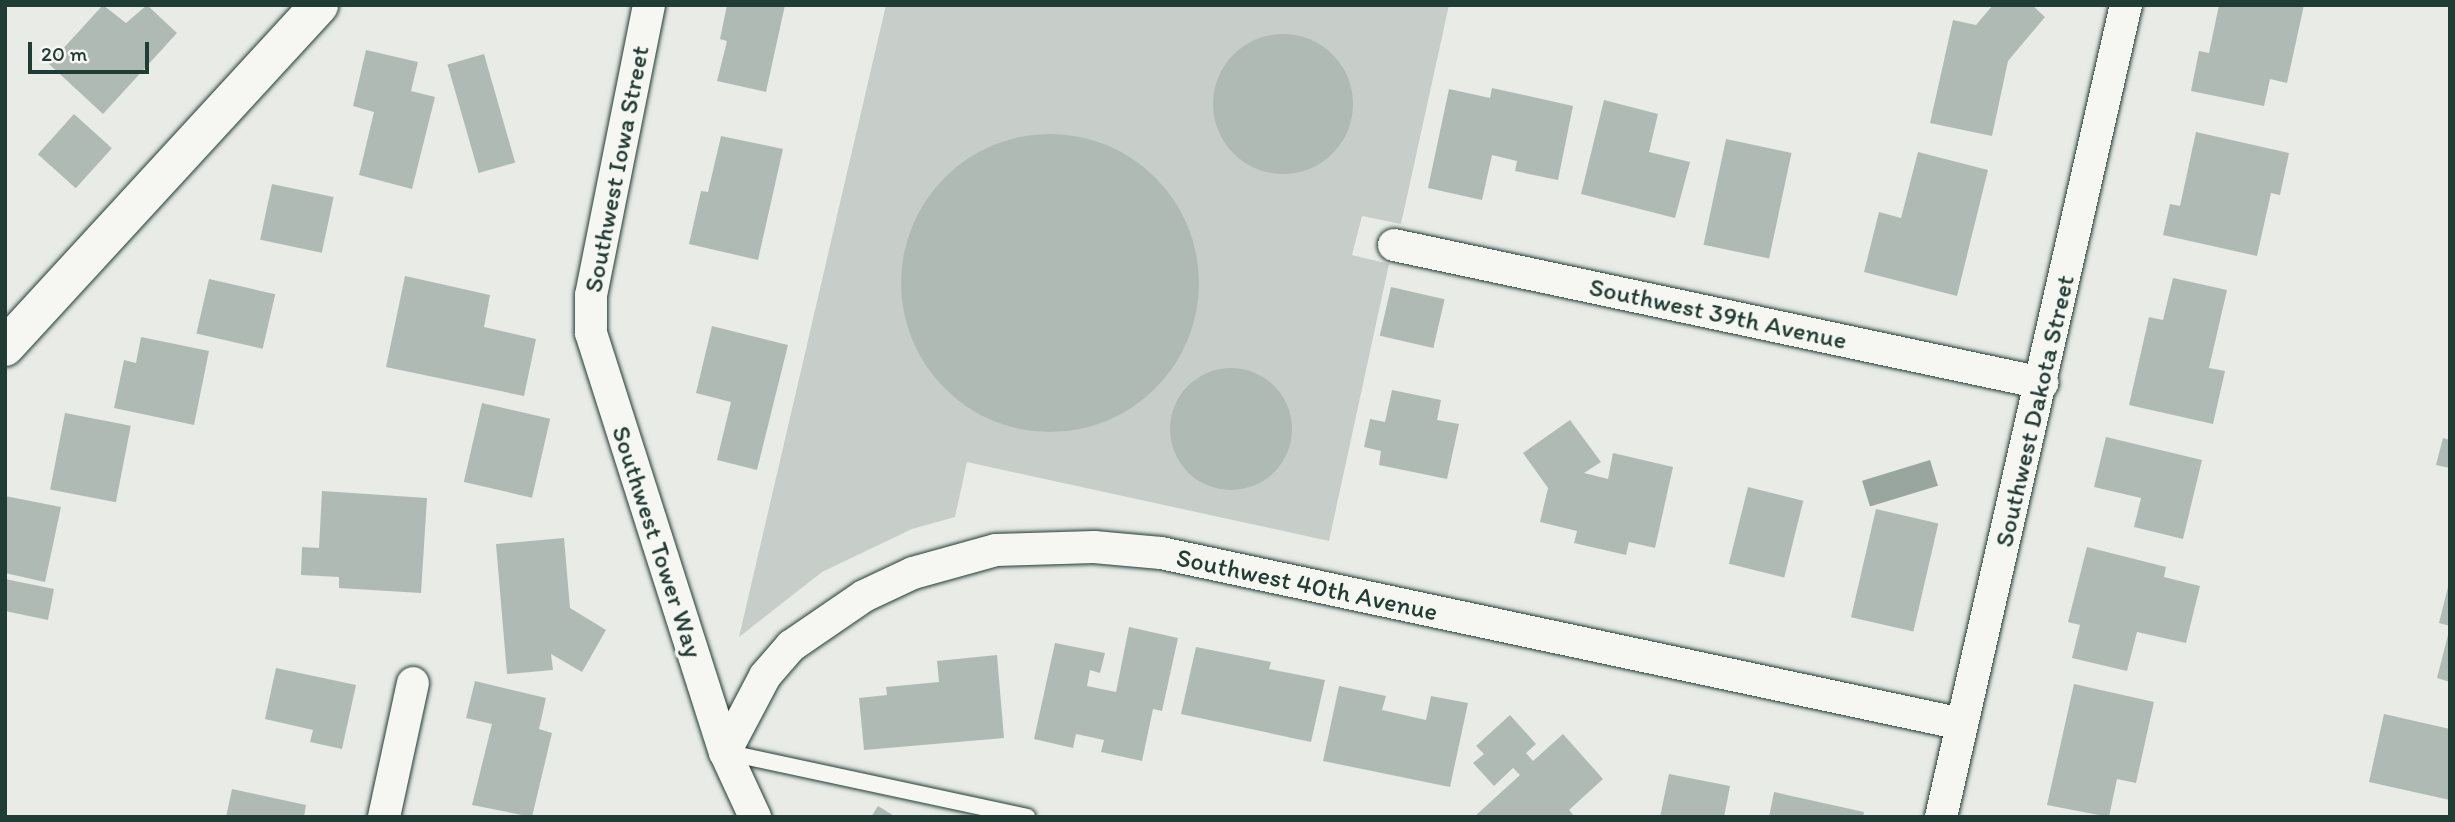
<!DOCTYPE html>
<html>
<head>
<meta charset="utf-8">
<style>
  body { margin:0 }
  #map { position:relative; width:2455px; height:822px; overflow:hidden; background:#e9ebe7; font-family:Itim,sans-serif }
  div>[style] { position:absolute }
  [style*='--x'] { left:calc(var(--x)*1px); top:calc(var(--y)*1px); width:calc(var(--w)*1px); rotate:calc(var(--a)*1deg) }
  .green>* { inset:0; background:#c7cec9 }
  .water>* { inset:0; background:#99a6a0; transform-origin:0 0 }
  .building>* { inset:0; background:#b0bab5; transform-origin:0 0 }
  .round { border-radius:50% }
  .roads { filter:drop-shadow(0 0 2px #1f3d34) drop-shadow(0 0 2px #1f3d34) }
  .lane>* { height:16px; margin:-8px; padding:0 8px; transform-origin:8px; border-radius:8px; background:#f6f6f2 }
  .street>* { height:32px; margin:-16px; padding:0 16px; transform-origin:16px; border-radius:16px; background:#f6f6f2 }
  .secondary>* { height:38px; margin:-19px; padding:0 19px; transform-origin:19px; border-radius:19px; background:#f6f6f2 }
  span { translate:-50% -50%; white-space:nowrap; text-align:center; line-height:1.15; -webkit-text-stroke:7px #f6f6f2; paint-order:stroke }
  .street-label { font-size:26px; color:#1f3d34 }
  .frame { position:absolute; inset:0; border:7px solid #1f3d34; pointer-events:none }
  .scale { position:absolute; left:28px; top:42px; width:121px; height:32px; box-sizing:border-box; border:4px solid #1f3d34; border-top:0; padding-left:9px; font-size:21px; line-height:24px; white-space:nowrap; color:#1f3d34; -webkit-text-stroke:5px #f6f6f2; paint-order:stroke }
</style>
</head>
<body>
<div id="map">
  <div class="green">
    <i style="clip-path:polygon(886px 5px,1449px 5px,1401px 224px,1362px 216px,1352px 255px,1389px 264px,1329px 541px,967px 462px,955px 517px,912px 529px,822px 572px,739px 637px)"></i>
  </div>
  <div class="water">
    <i style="left:1930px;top:460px;width:27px;height:71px;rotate:73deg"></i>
  </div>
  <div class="building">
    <i style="clip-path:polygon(103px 5px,126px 23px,147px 5px,177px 33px,103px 114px,49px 64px)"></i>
    <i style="clip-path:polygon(727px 5px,785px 5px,766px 92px,717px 81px,727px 41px,720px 39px)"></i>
    <i style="clip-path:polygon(1993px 5px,2032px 5px,2045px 17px,2008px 61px,1992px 136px,1930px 123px,1953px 20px,1976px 25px)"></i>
    <i style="clip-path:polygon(2219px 5px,2304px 5px,2287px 83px,2270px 79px,2264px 106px,2191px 91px,2199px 51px,2209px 53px)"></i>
    <i class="round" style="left:1213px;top:34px;width:140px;height:140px"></i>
    <i style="clip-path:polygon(366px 50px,418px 62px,411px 91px,435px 97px,412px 189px,359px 175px,374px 112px,353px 106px)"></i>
    <i style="left:484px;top:54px;width:113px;height:38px;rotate:74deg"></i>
    <i style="clip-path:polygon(1492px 88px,1573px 106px,1558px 180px,1515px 171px,1517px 161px,1492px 155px,1482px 200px,1428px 188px,1449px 89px,1490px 98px)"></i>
    <i style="clip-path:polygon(1604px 100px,1658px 114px,1649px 152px,1690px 162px,1675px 218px,1581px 194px)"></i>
    <i style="left:74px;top:114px;width:51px;height:54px;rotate:42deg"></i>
    <i style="clip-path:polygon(2196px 132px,2289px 153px,2280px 195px,2271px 193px,2257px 256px,2163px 235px,2170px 204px,2180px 206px)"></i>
    <i class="round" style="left:901px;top:134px;width:298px;height:298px"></i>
    <i style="clip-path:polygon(721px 136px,783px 149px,758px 260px,689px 244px,701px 191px,708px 192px)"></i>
    <i style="left:1726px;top:139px;width:67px;height:108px;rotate:12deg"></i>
    <i style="clip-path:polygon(1918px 152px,1988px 170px,1957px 296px,1864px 272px,1879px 212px,1901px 218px)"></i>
    <i style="left:272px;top:184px;width:63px;height:57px;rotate:12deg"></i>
    <i style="clip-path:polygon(405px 276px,490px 295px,484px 327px,536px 339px,524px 396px,386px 367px)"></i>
    <i style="clip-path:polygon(2173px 278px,2227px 290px,2209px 368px,2225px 371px,2213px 424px,2129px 405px,2149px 317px,2163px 320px)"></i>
    <i style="left:209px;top:279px;width:68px;height:56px;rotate:13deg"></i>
    <i style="left:1391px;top:287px;width:55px;height:50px;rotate:13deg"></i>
    <i style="clip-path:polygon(712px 326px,788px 345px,757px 470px,717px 460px,731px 402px,696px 393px)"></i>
    <i style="clip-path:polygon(141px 337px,209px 351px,194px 425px,114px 408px,124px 360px,136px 363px)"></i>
    <i class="round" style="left:1170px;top:368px;width:122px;height:122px"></i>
    <i style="clip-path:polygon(1392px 390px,1441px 400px,1437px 420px,1459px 424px,1447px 479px,1379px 465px,1381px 451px,1364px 447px,1370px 419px,1385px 422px)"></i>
    <i style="left:482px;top:403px;width:70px;height:81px;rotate:13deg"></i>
    <i style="left:65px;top:413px;width:67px;height:78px;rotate:11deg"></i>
    <i style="clip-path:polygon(1570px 420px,1601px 462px,1584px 473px,1608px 479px,1613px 453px,1673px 467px,1655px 548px,1629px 542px,1626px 555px,1574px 543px,1577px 531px,1540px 522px,1548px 488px,1523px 453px)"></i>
    <i style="clip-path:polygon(2106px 437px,2202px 460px,2183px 539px,2134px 527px,2141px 498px,2094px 487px)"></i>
    <i style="clip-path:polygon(2443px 438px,2450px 440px,2450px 468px,2436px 465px)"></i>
    <i style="left:1748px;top:487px;width:57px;height:79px;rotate:14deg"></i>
    <i style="clip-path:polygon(322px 491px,427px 498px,421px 593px,339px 588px,339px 577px,301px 575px,302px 547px,319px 548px)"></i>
    <i style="clip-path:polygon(5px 496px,61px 507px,45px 582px,5px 573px)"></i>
    <i style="left:1876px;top:509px;width:64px;height:111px;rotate:13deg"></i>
    <i style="clip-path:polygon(564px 538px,570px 608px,606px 630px,582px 672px,551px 654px,553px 670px,507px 674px,496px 544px)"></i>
    <i style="clip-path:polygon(2087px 547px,2166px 567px,2164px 577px,2200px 586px,2186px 643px,2137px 632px,2127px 671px,2072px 658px,2080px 625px,2068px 622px)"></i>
    <i style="clip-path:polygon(5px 579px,54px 589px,48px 620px,5px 611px)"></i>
    <i style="clip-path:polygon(2449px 583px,2450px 583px,2450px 626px,2439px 623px)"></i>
    <i style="clip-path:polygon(1129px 627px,1178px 638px,1162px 711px,1153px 709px,1142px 761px,1101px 752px,1104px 740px,1076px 734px,1073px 748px,1034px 739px,1055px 643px,1105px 653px,1100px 673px,1090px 670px,1087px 686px,1116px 692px)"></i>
    <i style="clip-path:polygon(2449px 631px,2450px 631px,2450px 682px,2437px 678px)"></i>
    <i style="clip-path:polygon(1196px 647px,1271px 662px,1269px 669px,1325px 680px,1311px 742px,1181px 714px)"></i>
    <i style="clip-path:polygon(997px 655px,1004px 738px,864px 750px,859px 698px,887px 695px,886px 687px,939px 682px,937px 661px)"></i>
    <i style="clip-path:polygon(276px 668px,356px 685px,342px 749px,310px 742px,313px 730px,265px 719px)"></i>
    <i style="clip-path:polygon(475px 681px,546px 698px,539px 729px,552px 733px,532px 817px,472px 805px,492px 724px,466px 718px)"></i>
    <i style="clip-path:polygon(2074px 684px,2154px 702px,2136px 783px,2117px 779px,2109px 817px,2047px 805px)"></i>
    <i style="clip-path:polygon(1339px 686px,1386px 696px,1382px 710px,1426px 720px,1431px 696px,1468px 703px,1450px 787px,1323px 761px)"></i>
    <i style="clip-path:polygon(2384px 714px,2450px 729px,2450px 800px,2369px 782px)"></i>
    <i style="clip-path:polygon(1510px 715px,1536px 744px,1526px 753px,1533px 761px,1563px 734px,1603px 779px,1569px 810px,1575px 817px,1474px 817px,1520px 775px,1513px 768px,1494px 786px,1473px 763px,1484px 754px,1476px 746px)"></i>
    <i style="clip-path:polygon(1669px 774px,1730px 786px,1724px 817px,1660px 817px)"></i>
    <i style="clip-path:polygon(232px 789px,306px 805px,304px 817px,226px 817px)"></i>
    <i style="clip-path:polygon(1774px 792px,1864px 812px,1863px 817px,1769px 817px)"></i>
    <i style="clip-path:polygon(878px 806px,896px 817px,871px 817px)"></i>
  </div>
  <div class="roads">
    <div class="lane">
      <i style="--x:725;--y:752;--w:309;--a:12.1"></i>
    </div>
    <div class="street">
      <i style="--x:649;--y:5;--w:296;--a:101.3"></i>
      <i style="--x:591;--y:295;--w:38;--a:90"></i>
      <i style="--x:591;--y:333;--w:440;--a:72.3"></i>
      <i style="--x:725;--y:752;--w:72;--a:65.2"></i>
      <i style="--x:1394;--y:245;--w:663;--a:12.02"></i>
      <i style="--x:725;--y:752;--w:86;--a:-62.2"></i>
      <i style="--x:765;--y:676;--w:40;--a:-49"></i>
      <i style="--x:791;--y:646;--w:88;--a:-34.4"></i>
      <i style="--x:864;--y:596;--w:54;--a:-25.1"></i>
      <i style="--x:913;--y:573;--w:86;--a:-15.5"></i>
      <i style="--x:996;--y:550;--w:98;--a:-1.8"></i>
      <i style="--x:1094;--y:547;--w:67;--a:5.1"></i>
      <i style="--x:1161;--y:553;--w:819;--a:12.05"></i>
      <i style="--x:384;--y:817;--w:137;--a:-77.8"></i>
      <i style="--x:1941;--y:817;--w:833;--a:-77.17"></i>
    </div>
    <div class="secondary">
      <i style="--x:5;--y:347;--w:464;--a:-47.4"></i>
    </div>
  </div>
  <div class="street-label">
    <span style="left:617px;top:169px;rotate:-79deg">Southwest Iowa Street</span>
    <span style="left:1718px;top:314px;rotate:12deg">Southwest 39th Avenue</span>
    <span style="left:2035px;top:411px;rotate:-77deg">Southwest Dakota Street</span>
    <span style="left:657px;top:542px;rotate:72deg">Southwest Tower Way</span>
    <span style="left:1307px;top:585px;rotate:12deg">Southwest 40th Avenue</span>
  </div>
  <div class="frame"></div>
  <div class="scale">20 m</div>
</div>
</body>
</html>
